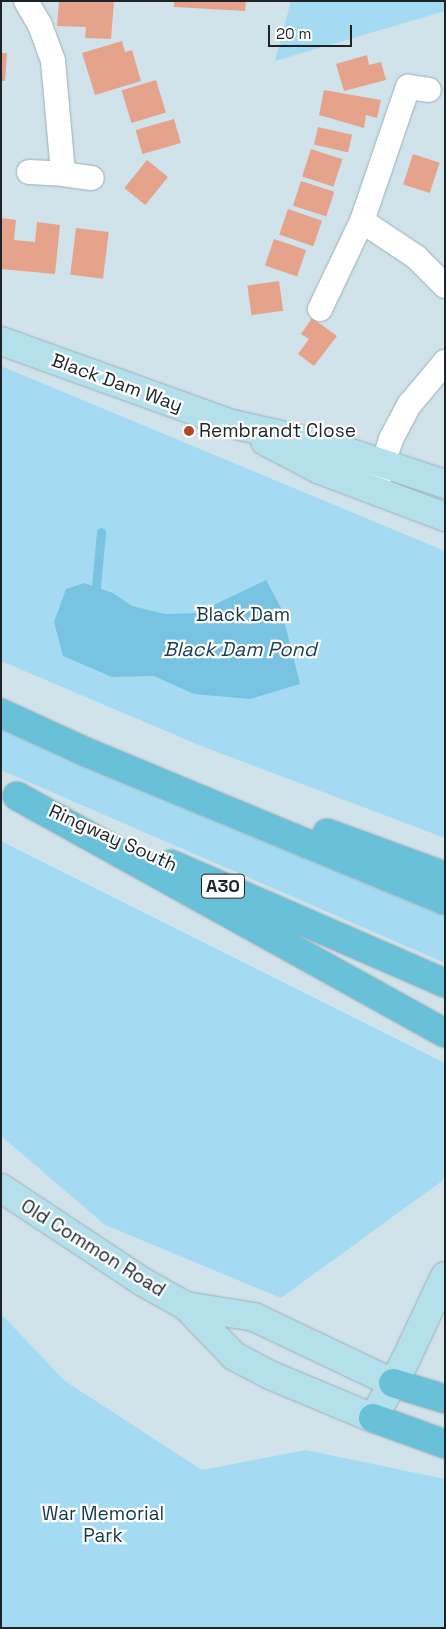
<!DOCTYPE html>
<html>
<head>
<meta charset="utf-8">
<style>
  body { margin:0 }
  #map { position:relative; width:446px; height:1629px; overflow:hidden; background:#d0e3eb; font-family:"Space Grotesk",sans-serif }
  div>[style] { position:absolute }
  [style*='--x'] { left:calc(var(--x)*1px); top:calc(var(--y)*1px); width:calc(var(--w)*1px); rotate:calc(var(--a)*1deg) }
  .green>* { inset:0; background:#a5dbf2 }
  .water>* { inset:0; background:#78c3e2 }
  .stream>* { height:9px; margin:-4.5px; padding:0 4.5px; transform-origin:4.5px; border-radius:4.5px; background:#78c3e2 }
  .building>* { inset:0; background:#e6a38c; transform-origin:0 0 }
  .roads { filter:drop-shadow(0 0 1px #9cafb7) drop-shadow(0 0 1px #9cafb7) }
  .street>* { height:24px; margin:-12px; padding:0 12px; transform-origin:12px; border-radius:12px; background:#fff }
  .secondary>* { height:28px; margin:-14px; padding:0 14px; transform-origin:14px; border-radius:14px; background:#b4e0ec }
  .primary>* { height:28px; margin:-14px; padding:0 14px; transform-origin:14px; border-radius:14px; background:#69c0d9 }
  .dots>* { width:14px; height:14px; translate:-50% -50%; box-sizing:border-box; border:2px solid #fff; border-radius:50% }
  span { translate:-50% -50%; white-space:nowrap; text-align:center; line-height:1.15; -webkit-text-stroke:4.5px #fff; paint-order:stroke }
  .shield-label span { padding:1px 4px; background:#fff; border:1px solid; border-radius:4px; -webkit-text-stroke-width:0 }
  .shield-label { font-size:18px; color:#1d2427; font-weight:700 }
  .street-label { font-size:19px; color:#1d2427 }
  .poi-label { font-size:19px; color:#1d2427 }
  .left { translate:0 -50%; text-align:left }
  .park-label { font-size:19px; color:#153845 }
  .water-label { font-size:20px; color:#1e414f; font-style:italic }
  .frame { position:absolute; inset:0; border:2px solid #1d2427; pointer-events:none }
  .scale { position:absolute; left:268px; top:25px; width:84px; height:22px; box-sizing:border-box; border:2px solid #1d2427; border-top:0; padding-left:6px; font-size:15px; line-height:18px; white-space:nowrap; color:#1d2427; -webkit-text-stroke:4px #fff; paint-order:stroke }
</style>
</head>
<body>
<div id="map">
  <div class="green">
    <i style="clip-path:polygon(291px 1px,445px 1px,445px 11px,275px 61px)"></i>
    <i style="clip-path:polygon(1px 366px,445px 551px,445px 838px,201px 746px,1px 661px)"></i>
    <i style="clip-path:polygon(1px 722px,252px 836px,445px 917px,445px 963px,1px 770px)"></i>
    <i style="clip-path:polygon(1px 841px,445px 1063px,445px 1174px,442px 1181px,281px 1298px,105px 1225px,1px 1136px)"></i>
    <i style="clip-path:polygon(1px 1314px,65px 1381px,202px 1470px,306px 1450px,445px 1479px,445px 1628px,1px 1628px)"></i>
  </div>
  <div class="water">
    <i style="clip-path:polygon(266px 580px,281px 608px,300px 684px,250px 699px,194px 694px,154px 676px,112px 677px,63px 656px,54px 622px,66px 589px,84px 583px,113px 593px,132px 606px,165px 614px,197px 613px)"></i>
  </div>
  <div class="stream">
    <i style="--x:96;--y:587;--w:55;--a:-84.8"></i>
  </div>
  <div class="building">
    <i style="clip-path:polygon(59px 1px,114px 1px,111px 39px,85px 38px,86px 27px,57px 26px)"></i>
    <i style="clip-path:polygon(174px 1px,246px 1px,245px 11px,174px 7px)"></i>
    <i style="clip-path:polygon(122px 41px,125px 52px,132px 50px,141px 81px,95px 95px,82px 53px)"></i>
    <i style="clip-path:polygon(1px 53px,7px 53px,5px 81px,1px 81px)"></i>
    <i style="clip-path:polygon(367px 55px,369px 65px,381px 62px,386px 80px,344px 91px,336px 64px)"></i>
    <i style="left:156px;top:80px;width:34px;height:36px;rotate:73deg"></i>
    <i style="clip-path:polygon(324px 90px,381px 100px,377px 118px,366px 115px,364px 128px,319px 115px)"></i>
    <i style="left:174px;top:119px;width:25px;height:40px;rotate:74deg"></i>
    <i style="left:318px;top:127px;width:35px;height:18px;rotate:13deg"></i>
    <i style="left:311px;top:149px;width:33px;height:29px;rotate:18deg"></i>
    <i style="left:413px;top:154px;width:28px;height:32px;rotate:18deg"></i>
    <i style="left:147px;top:160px;width:27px;height:36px;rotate:39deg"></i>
    <i style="left:301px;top:181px;width:35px;height:26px;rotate:18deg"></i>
    <i style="left:288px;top:209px;width:36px;height:27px;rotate:19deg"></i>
    <i style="clip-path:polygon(1px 218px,16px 220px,14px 240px,35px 242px,37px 222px,60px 225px,55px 274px,1px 269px)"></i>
    <i style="left:76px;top:228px;width:33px;height:47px;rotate:7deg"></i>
    <i style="left:274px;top:239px;width:34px;height:28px;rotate:19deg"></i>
    <i style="left:279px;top:281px;width:30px;height:32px;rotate:82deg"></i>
    <i style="clip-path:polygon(312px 318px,337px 336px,314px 366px,298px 354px,309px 339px,301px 334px)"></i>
  </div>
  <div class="roads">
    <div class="street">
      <i style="--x:26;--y:1;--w:28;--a:60"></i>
      <i style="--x:40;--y:25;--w:38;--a:70"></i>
      <i style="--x:53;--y:61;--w:113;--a:84.9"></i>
      <i style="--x:63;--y:174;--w:29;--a:8"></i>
      <i style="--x:29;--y:172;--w:34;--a:3"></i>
      <i style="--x:362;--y:221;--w:65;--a:33.7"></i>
      <i style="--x:416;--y:257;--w:41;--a:45"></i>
      <i style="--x:320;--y:309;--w:98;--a:-64.5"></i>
      <i style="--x:362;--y:221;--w:142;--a:-71.1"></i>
      <i style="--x:408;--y:87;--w:21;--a:8"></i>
      <i style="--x:378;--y:481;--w:44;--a:-72.8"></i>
      <i style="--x:391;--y:439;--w:40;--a:-62"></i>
      <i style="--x:410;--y:404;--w:55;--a:-50.2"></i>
    </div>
    <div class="secondary">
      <i style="--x:1;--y:341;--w:245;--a:19.8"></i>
      <i style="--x:232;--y:424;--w:100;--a:12.7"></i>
      <i style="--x:330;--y:446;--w:121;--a:18.3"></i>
      <i style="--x:265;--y:441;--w:62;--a:27.8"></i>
      <i style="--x:320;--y:470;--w:134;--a:20.6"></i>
      <i style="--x:1;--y:1188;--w:170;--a:33.5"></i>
      <i style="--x:143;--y:1282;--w:49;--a:29.2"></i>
      <i style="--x:186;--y:1306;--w:69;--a:46.2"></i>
      <i style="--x:234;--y:1356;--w:41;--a:27.8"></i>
      <i style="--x:270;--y:1375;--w:112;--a:22.7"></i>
      <i style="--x:373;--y:1418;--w:63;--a:-60.6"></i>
      <i style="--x:404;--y:1363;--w:96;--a:-64.8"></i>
      <i style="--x:186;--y:1306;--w:69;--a:9.2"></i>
      <i style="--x:254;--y:1317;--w:154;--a:25.4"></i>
    </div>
    <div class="primary">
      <i style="--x:1;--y:713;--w:94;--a:24.6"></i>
      <i style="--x:86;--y:752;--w:389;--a:22.5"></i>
      <i style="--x:17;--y:796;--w:489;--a:29"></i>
      <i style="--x:327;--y:833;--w:126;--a:20"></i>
      <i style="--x:171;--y:864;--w:299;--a:23.5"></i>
      <i style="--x:393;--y:1383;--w:54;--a:17.1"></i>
      <i style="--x:373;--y:1418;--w:77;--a:19.9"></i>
    </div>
  </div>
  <div class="dots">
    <i style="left:189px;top:431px;background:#b04923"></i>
  </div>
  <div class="shield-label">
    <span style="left:223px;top:886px">A30</span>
  </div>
  <div class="street-label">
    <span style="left:117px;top:383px;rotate:20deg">Black Dam Way</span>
    <span style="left:113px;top:838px;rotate:24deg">Ringway South</span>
    <span style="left:93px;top:1248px;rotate:32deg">Old Common Road</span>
  </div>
  <div class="poi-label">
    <span class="left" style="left:199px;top:431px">Rembrandt Close</span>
  </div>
  <div class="park-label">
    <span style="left:243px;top:615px">Black Dam</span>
    <span style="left:103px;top:1525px">War Memorial<br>Park</span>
  </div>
  <div class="water-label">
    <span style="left:240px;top:649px">Black Dam Pond</span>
  </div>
  <div class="frame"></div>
  <div class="scale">20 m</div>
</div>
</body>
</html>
